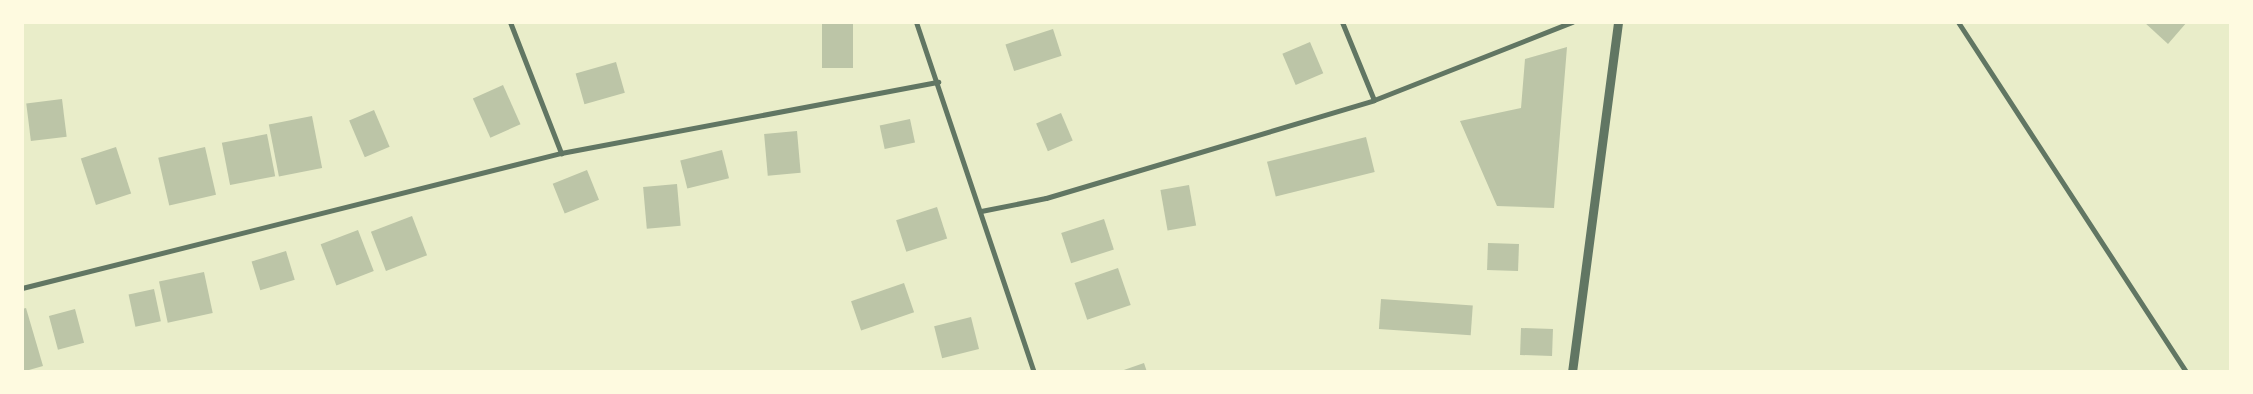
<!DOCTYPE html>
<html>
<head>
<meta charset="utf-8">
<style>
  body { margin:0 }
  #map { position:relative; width:2253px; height:394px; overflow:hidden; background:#e9edc9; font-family:Arial,sans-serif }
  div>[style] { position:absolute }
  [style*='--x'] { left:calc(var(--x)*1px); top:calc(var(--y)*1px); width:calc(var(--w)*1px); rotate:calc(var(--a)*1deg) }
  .building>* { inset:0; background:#bcc5a7; transform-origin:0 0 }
  .minor>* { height:5px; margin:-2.5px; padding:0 2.5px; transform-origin:2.5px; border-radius:2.5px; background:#617663 }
  .tertiary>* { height:9px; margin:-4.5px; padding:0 4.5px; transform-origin:4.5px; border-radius:4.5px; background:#617663 }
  span { translate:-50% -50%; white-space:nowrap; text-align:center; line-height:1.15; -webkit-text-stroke:5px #fefae0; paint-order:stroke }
  .frame { position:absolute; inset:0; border:24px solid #fefae0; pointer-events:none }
</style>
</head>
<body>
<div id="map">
  <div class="building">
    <i style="left:822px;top:22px;width:31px;height:46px"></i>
    <i style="clip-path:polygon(2144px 22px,2187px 22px,2168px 44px)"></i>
    <i style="left:1053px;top:29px;width:28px;height:50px;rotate:72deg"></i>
    <i style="left:1310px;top:42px;width:34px;height:30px;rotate:67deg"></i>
    <i style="clip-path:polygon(1567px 47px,1554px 208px,1497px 206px,1460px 121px,1521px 108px,1525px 59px)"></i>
    <i style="left:616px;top:62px;width:32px;height:42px;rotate:74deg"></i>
    <i style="left:503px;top:85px;width:43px;height:33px;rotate:66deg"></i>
    <i style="left:62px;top:99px;width:38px;height:36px;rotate:83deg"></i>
    <i style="left:374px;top:110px;width:40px;height:27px;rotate:67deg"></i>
    <i style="left:1061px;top:113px;width:30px;height:27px;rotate:67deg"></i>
    <i style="left:312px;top:116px;width:53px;height:44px;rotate:79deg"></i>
    <i style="left:910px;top:119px;width:24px;height:31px;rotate:78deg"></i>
    <i style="left:797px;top:131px;width:42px;height:33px;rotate:85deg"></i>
    <i style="left:267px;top:134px;width:43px;height:46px;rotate:79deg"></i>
    <i style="left:1366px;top:137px;width:36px;height:102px;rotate:76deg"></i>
    <i style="left:116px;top:147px;width:49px;height:37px;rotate:72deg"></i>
    <i style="left:205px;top:147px;width:49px;height:48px;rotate:77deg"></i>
    <i style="left:722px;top:150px;width:29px;height:43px;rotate:76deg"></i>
    <i style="left:587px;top:170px;width:32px;height:37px;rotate:68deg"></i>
    <i style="left:677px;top:184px;width:42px;height:34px;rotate:85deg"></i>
    <i style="left:1189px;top:185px;width:41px;height:29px;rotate:80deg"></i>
    <i style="left:937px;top:207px;width:33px;height:43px;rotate:72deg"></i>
    <i style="left:412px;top:216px;width:42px;height:44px;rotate:69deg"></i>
    <i style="left:1104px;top:219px;width:32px;height:45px;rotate:72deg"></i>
    <i style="left:358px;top:230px;width:44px;height:40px;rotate:69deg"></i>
    <i style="left:1488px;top:243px;width:31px;height:27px;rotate:2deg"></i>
    <i style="left:286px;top:251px;width:30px;height:36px;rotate:73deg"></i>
    <i style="left:1118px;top:268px;width:39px;height:46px;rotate:71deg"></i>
    <i style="left:204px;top:272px;width:42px;height:46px;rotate:78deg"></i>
    <i style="left:904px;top:283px;width:31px;height:56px;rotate:71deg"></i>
    <i style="left:154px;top:289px;width:33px;height:26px;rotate:78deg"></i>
    <i style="left:1381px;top:299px;width:92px;height:30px;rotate:4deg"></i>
    <i style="clip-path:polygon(26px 308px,43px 366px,22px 372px,22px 309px)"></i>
    <i style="left:75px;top:309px;width:35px;height:27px;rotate:75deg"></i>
    <i style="left:971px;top:317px;width:33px;height:38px;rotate:76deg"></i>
    <i style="left:1521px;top:328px;width:32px;height:27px;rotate:2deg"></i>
    <i style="clip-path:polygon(1144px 363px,1147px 372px,1121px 372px,1121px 371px)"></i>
  </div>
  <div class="minor">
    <i style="--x:510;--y:22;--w:141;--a:68.7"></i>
    <i style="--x:916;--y:22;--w:369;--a:71.4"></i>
    <i style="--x:1342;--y:22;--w:84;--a:67.7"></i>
    <i style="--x:1958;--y:22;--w:418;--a:56.9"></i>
    <i style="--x:981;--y:211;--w:66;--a:-11.3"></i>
    <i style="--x:1046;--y:198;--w:342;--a:-16.6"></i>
    <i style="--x:1374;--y:100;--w:213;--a:-21.5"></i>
    <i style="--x:22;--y:288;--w:556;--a:-14.06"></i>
    <i style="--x:561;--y:153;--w:384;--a:-10.7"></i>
  </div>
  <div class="tertiary">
    <i style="--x:1572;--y:372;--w:353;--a:-82.5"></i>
  </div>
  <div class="frame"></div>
</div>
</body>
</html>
